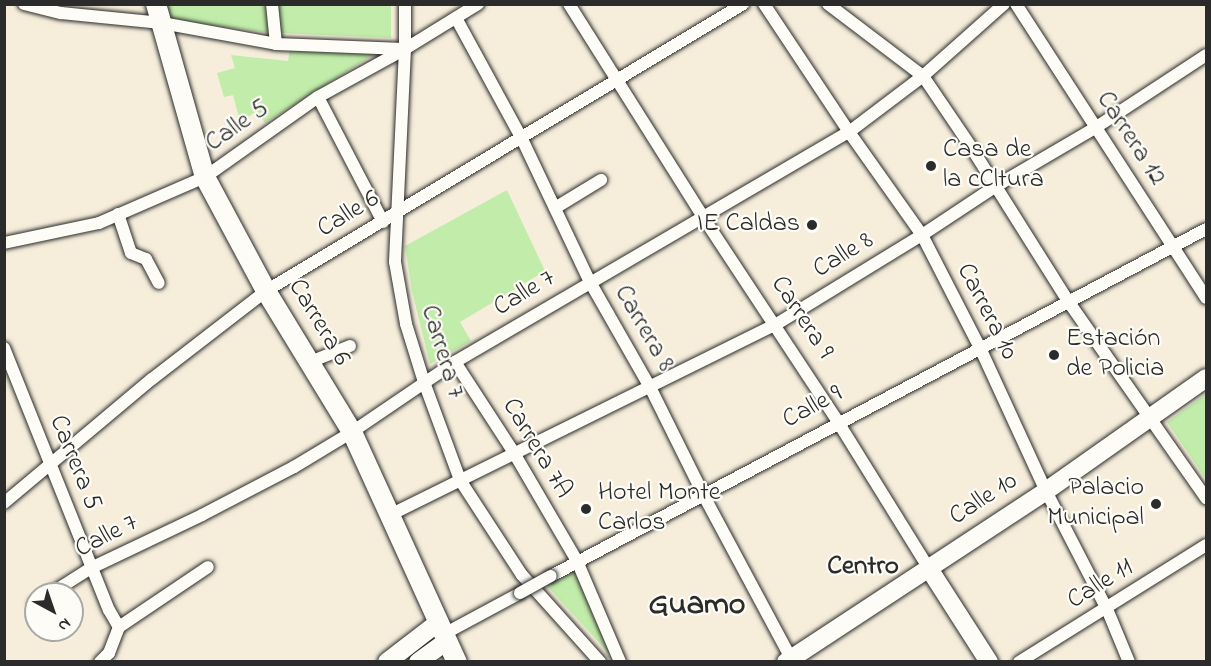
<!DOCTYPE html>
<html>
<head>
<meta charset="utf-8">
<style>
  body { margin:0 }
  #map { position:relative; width:1211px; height:666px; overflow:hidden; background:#f6eedb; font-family:"Indie Flower",sans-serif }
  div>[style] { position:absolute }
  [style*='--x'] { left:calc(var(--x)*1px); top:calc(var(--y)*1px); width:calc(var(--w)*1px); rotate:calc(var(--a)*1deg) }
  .green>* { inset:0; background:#c1eca9 }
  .roads { filter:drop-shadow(0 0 2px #2b2b2b) drop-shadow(0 0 2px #2b2b2b) }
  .street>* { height:12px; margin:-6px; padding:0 6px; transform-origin:6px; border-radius:6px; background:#fdfcf7 }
  .secondary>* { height:18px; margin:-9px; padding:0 9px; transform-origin:9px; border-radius:9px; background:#fdfcf7 }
  .primary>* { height:20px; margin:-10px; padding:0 10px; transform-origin:10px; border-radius:10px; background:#fdfcf7 }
  .bridges { filter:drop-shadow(0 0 2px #2b2b2b) drop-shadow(0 0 2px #2b2b2b) }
  .street-bridge>* { height:12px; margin:-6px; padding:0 6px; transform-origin:6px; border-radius:6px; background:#fdfcf7 }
  .dots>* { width:16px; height:16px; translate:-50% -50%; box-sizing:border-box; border:3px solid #fdfcf7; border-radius:50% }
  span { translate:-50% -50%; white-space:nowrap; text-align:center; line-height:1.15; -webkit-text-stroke:4.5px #fdfcf7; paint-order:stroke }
  .street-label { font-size:26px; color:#2b2b2b }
  .poi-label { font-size:26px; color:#2b2b2b }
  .left { translate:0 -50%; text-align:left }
  .right { translate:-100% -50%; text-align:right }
  .neighbourhood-label { font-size:27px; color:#2b2b2b; font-weight:700 }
  .district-label { font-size:32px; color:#2b2b2b; font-weight:700 }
  .frame { position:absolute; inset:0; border:6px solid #2b2b2b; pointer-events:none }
  .north { position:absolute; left:24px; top:582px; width:60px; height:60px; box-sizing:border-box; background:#fdfcf7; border:2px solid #a9a8a5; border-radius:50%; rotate:140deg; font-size:16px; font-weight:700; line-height:24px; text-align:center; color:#2b2b2b }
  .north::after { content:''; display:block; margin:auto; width:21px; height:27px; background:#2b2b2b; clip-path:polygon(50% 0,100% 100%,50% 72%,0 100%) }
</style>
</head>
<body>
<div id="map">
  <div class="green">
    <i style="clip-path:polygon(165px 5px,268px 5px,271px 33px,170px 20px)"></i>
    <i style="clip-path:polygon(276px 5px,391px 5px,391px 38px,281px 33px)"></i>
    <i style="clip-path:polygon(291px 43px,387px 46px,265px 123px,257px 111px,240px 122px,233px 95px,224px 97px,217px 73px,235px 68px,231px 55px,288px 61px)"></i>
    <i style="clip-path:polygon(507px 190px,545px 271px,460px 322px,471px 341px,430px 364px,412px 291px,405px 246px)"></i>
    <i style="clip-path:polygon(1206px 394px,1206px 479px,1167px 422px)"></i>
    <i style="clip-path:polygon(575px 570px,616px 661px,546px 585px)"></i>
  </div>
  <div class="roads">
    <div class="street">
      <i style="--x:24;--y:4;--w:38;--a:14"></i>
      <i style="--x:61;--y:13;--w:101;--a:5.7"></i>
      <i style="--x:162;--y:23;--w:116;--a:10.4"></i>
      <i style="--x:276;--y:44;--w:127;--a:2.3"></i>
      <i style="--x:272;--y:4;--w:40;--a:84.3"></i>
      <i style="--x:405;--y:4;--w:45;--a:90"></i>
      <i style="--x:405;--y:49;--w:213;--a:92.7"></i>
      <i style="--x:395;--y:262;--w:63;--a:79.9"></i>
      <i style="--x:406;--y:324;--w:61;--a:72.8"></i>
      <i style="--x:424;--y:382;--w:104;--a:69.8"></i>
      <i style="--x:460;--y:480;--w:113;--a:56.9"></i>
      <i style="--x:522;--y:575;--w:117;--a:48.1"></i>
      <i style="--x:569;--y:4;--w:252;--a:57.8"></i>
      <i style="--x:703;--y:217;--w:245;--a:56.6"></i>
      <i style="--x:838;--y:422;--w:171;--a:58.2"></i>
      <i style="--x:764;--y:4;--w:154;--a:56.4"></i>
      <i style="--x:849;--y:132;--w:126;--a:54.7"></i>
      <i style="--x:922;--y:235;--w:129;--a:62.8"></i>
      <i style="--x:981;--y:350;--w:155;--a:65.3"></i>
      <i style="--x:1046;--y:491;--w:133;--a:62.7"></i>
      <i style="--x:1107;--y:609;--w:57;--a:67.5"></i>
      <i style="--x:828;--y:4;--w:119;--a:37.2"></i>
      <i style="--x:923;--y:76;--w:86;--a:55.9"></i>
      <i style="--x:971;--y:147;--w:182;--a:57.8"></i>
      <i style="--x:1068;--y:301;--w:241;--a:55"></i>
      <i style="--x:1016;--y:4;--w:350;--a:57.1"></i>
      <i style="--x:456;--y:18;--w:138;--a:61.4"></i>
      <i style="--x:522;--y:139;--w:158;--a:64.6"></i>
      <i style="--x:590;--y:282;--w:121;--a:60.3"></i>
      <i style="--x:650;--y:387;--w:122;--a:63.6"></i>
      <i style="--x:704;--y:496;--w:188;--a:61.8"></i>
      <i style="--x:318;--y:97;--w:141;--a:62.5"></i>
      <i style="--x:555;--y:208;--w:54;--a:-31.3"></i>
      <i style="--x:118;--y:214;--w:41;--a:71.6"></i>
      <i style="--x:131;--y:253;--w:16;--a:22"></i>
      <i style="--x:146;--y:259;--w:27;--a:62"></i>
      <i style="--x:4;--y:243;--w:97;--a:-11.9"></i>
      <i style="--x:99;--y:223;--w:116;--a:-23.5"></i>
      <i style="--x:205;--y:177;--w:138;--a:-35.3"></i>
      <i style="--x:318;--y:97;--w:99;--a:-28.9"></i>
      <i style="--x:405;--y:49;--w:86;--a:-31.7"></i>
      <i style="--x:4;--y:348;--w:282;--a:68.2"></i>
      <i style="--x:109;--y:610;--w:20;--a:60"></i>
      <i style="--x:310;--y:362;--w:43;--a:-21.8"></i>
      <i style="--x:455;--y:362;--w:108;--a:57"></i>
      <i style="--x:514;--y:453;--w:125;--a:59.7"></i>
      <i style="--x:577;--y:561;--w:110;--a:66.9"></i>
      <i style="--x:4;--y:503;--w:193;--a:-40"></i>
      <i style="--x:152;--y:379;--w:144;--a:-37.7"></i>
      <i style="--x:266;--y:291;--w:557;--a:-31.03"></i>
      <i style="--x:392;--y:514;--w:427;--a:-26.3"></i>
      <i style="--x:775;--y:325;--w:172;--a:-31.5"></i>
      <i style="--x:922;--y:235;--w:89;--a:-33.5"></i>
      <i style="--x:996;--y:186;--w:115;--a:-30.4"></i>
      <i style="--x:1095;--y:128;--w:133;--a:-33.3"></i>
      <i style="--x:551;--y:576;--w:741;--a:-27.91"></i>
      <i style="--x:50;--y:594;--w:49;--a:-32.4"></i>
      <i style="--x:91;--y:568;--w:123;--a:-25.5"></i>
      <i style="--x:202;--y:515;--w:104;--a:-27.6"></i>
      <i style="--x:294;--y:467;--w:68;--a:-31.1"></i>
      <i style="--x:352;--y:432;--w:125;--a:-34.2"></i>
      <i style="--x:455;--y:362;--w:456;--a:-30.3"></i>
      <i style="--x:849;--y:132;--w:93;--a:-37.1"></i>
      <i style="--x:923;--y:76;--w:108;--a:-41.6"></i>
      <i style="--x:35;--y:604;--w:1;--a:-45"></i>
      <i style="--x:444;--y:634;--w:86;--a:-28.3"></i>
      <i style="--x:100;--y:662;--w:13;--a:-45"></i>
      <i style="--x:109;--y:653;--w:28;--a:-69"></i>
      <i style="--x:119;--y:627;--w:107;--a:-34"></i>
      <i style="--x:1019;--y:662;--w:221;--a:-32"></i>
    </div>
    <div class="secondary">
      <i style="--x:928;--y:567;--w:113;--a:57.3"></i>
      <i style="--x:387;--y:662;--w:66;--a:-37.6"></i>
      <i style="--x:418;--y:662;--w:36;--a:-36"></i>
      <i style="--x:786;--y:662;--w:311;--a:-33.3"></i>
      <i style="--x:1046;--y:491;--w:196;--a:-35.2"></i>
    </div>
    <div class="primary">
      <i style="--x:156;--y:4;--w:180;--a:74.2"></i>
      <i style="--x:205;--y:177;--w:129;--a:61.8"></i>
      <i style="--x:266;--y:291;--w:165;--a:58.6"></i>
      <i style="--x:352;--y:432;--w:253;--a:65.5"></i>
    </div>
  </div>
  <div class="bridges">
    <div class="street-bridge">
      <i style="--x:520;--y:593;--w:35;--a:-29"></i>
    </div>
  </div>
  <div class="dots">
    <i style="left:931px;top:166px;background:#2b2b2b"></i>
    <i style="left:812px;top:225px;background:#2b2b2b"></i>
    <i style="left:1054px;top:355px;background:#2b2b2b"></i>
    <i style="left:1156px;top:504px;background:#2b2b2b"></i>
    <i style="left:586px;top:509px;background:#2b2b2b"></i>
  </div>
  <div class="street-label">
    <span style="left:238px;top:127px;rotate:-35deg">Calle 5</span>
    <span style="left:1130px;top:139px;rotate:57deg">Carrera 12</span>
    <span style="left:349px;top:215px;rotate:-31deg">Calle 6</span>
    <span style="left:844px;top:256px;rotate:-31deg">Calle 8</span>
    <span style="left:525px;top:294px;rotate:-31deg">Calle 7</span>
    <span style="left:986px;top:312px;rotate:63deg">Carrera 10</span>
    <span style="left:801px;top:318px;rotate:57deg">Carrera 9</span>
    <span style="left:318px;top:323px;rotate:59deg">Carrera 6</span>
    <span style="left:643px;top:329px;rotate:60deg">Carrera 8</span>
    <span style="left:441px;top:352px;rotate:73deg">Carrera 7</span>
    <span style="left:813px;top:408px;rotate:-28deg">Calle 9</span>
    <span style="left:536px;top:449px;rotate:59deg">Carrera 7A</span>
    <span style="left:74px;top:463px;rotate:68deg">Carrera 5</span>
    <span style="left:984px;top:500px;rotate:-33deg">Calle 10</span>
    <span style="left:107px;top:537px;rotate:-27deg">Calle 7</span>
    <span style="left:1101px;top:585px;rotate:-32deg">Calle 11</span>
  </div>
  <div class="poi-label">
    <span class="left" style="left:943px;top:166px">Casa de<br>la cCltura</span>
    <span class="right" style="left:800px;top:225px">IE Caldas</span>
    <span class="left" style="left:1066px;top:355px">Estación<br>de Policia</span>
    <span class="right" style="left:1144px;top:504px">Palacio<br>Municipal</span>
    <span class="left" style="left:598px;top:509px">Hotel Monte<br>Carlos</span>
  </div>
  <div class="neighbourhood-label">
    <span style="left:863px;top:567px">Centro</span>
  </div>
  <div class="district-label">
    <span style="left:697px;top:606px">Guamo</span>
  </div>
  <div class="frame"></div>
  <div class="north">N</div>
</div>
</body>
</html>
